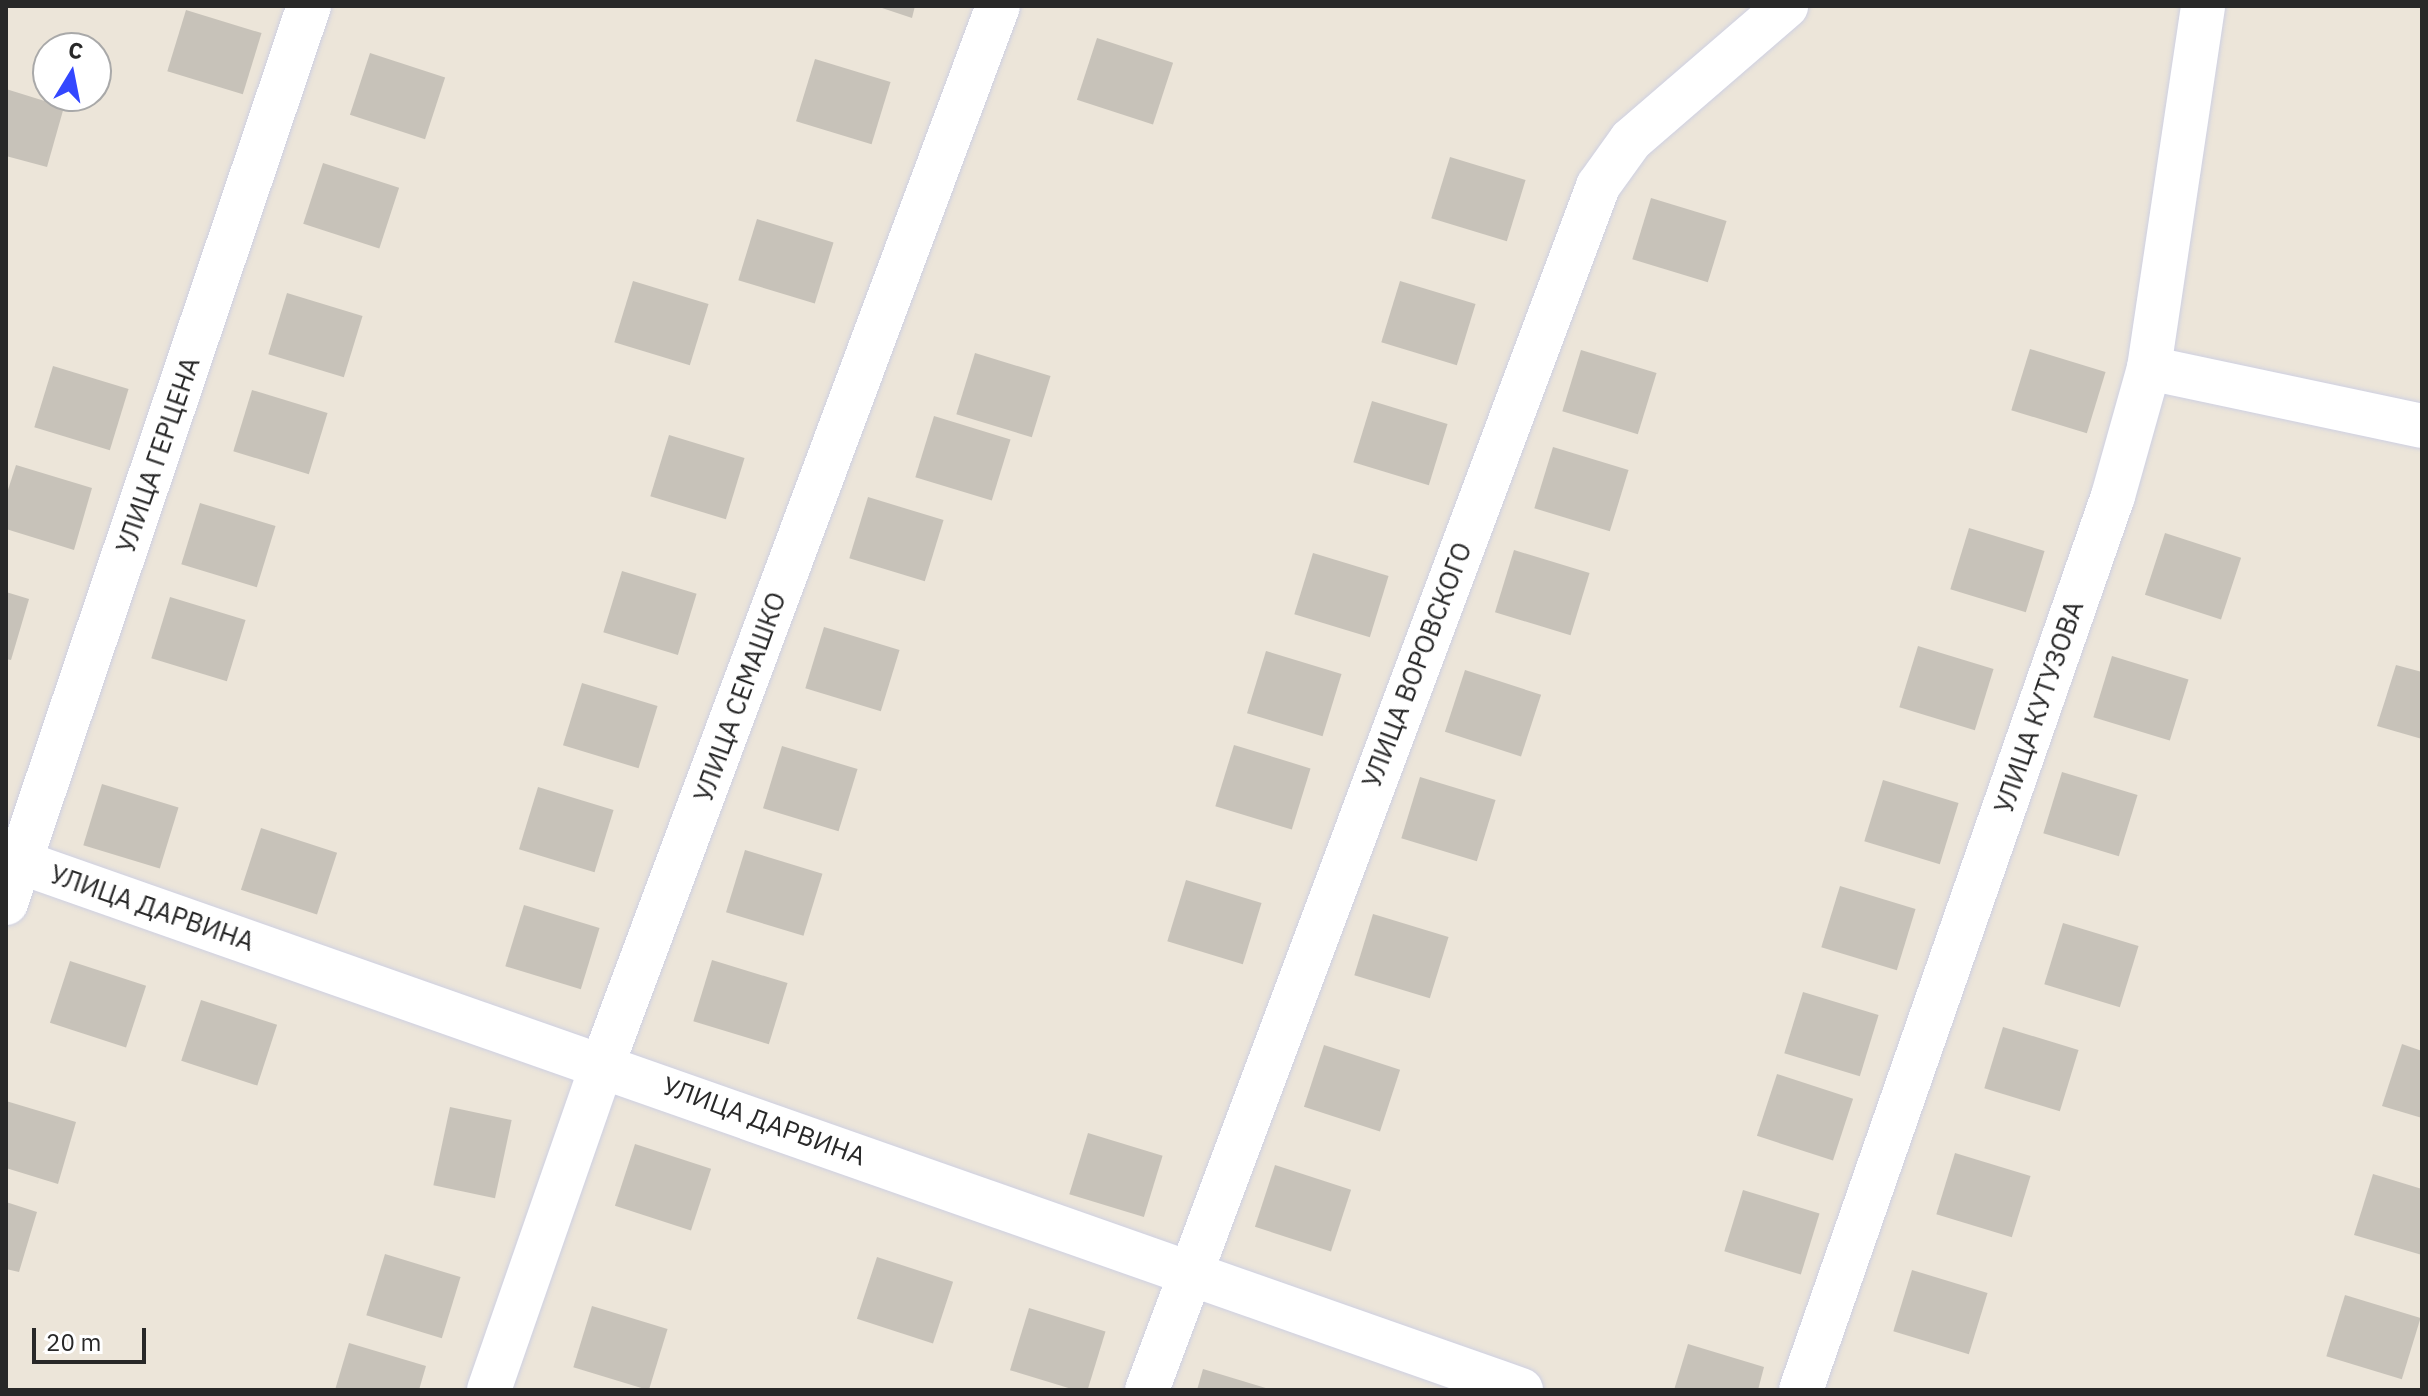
<!DOCTYPE html>
<html>
<head>
<meta charset="utf-8">
<style>
  body { margin:0 }
  #map { position:relative; width:2428px; height:1396px; overflow:hidden; background:#ece5d9; font-family:"IBM Plex Sans",sans-serif }
  div>[style] { position:absolute }
  [style*='--x'] { left:calc(var(--x)*1px); top:calc(var(--y)*1px); width:calc(var(--w)*1px); rotate:calc(var(--a)*1deg) }
  .building>* { inset:0; background:#c7c2b9; transform-origin:0 0 }
  .roads { filter:drop-shadow(0 0 2px #ced0e2) drop-shadow(0 0 2px #ced0e2) }
  .minor>* { height:44px; margin:-22px; padding:0 22px; transform-origin:22px; border-radius:22px; background:#fff }
  span { translate:-50% -50%; white-space:nowrap; text-align:center; line-height:1.15; -webkit-text-stroke:6px #fff; paint-order:stroke }
  .street-label { font-size:26px; color:#282828 }
  .frame { position:absolute; inset:0; border:8px solid #282828; pointer-events:none }
  .north { position:absolute; left:32px; top:32px; width:80px; height:80px; box-sizing:border-box; background:#fff; border:2px solid #a9a9a9; border-radius:50%; rotate:10deg; font-size:22px; font-weight:700; line-height:32px; text-align:center; color:#282828 }
  .north::after { content:''; display:block; margin:auto; width:28px; height:36px; background:#3347ff; clip-path:polygon(50% 0,100% 100%,50% 72%,0 100%) }
  .scale { position:absolute; left:32px; top:1328px; width:114px; height:36px; box-sizing:border-box; border:4px solid #282828; border-top:0; padding-left:10px; font-size:24px; line-height:28px; white-space:nowrap; color:#282828; -webkit-text-stroke:6px #fff; paint-order:stroke }
</style>
</head>
<body>
<div id="map">
  <div class="building">
    <i style="clip-path:polygon(876px 6px,915px 6px,912px 18px)"></i>
    <i style="left:186px;top:10px;width:79px;height:64px;rotate:17deg"></i>
    <i style="left:1097px;top:38px;width:80px;height:65px;rotate:18deg"></i>
    <i style="left:370px;top:53px;width:79px;height:65px;rotate:18deg"></i>
    <i style="left:815px;top:59px;width:79px;height:65px;rotate:17deg"></i>
    <i style="clip-path:polygon(6px 89px,64px 107px,47px 167px,6px 156px)"></i>
    <i style="left:1450px;top:157px;width:79px;height:64px;rotate:17deg"></i>
    <i style="left:323px;top:163px;width:80px;height:64px;rotate:18deg"></i>
    <i style="left:1651px;top:198px;width:79px;height:64px;rotate:17deg"></i>
    <i style="left:757px;top:219px;width:80px;height:64px;rotate:17deg"></i>
    <i style="left:633px;top:281px;width:79px;height:64px;rotate:17deg"></i>
    <i style="left:1400px;top:281px;width:79px;height:64px;rotate:17deg"></i>
    <i style="left:287px;top:293px;width:79px;height:64px;rotate:17deg"></i>
    <i style="left:2030px;top:349px;width:79px;height:64px;rotate:17deg"></i>
    <i style="left:1581px;top:350px;width:79px;height:64px;rotate:17deg"></i>
    <i style="left:975px;top:353px;width:79px;height:64px;rotate:17deg"></i>
    <i style="left:53px;top:366px;width:79px;height:64px;rotate:17deg"></i>
    <i style="left:252px;top:390px;width:79px;height:64px;rotate:17deg"></i>
    <i style="left:1372px;top:401px;width:79px;height:64px;rotate:17deg"></i>
    <i style="left:934px;top:416px;width:80px;height:64px;rotate:17deg"></i>
    <i style="left:669px;top:435px;width:79px;height:64px;rotate:17deg"></i>
    <i style="left:1553px;top:447px;width:79px;height:64px;rotate:17deg"></i>
    <i style="clip-path:polygon(16px 465px,92px 488px,74px 550px,6px 529px,6px 496px)"></i>
    <i style="left:868px;top:497px;width:79px;height:64px;rotate:17deg"></i>
    <i style="left:200px;top:503px;width:79px;height:64px;rotate:17deg"></i>
    <i style="left:1969px;top:528px;width:79px;height:64px;rotate:17deg"></i>
    <i style="left:2165px;top:533px;width:80px;height:65px;rotate:18deg"></i>
    <i style="left:1514px;top:550px;width:79px;height:65px;rotate:17deg"></i>
    <i style="left:1313px;top:553px;width:79px;height:64px;rotate:17deg"></i>
    <i style="left:622px;top:571px;width:78px;height:64px;rotate:17deg"></i>
    <i style="clip-path:polygon(6px 592px,29px 599px,11px 660px,6px 659px)"></i>
    <i style="left:170px;top:597px;width:79px;height:64px;rotate:17deg"></i>
    <i style="left:824px;top:627px;width:79px;height:64px;rotate:17deg"></i>
    <i style="left:1918px;top:646px;width:79px;height:64px;rotate:17deg"></i>
    <i style="left:1266px;top:651px;width:79px;height:65px;rotate:17deg"></i>
    <i style="left:2112px;top:656px;width:80px;height:64px;rotate:17deg"></i>
    <i style="clip-path:polygon(2396px 665px,2422px 672px,2422px 739px,2377px 726px)"></i>
    <i style="left:1465px;top:670px;width:80px;height:65px;rotate:18deg"></i>
    <i style="left:582px;top:683px;width:79px;height:65px;rotate:17deg"></i>
    <i style="left:1234px;top:745px;width:80px;height:64px;rotate:17deg"></i>
    <i style="left:782px;top:746px;width:79px;height:65px;rotate:17deg"></i>
    <i style="left:2062px;top:772px;width:79px;height:64px;rotate:17deg"></i>
    <i style="left:1420px;top:777px;width:79px;height:64px;rotate:17deg"></i>
    <i style="left:1883px;top:780px;width:79px;height:64px;rotate:17deg"></i>
    <i style="left:102px;top:784px;width:80px;height:64px;rotate:17deg"></i>
    <i style="left:538px;top:787px;width:79px;height:65px;rotate:17deg"></i>
    <i style="left:261px;top:828px;width:80px;height:65px;rotate:18deg"></i>
    <i style="left:745px;top:850px;width:81px;height:65px;rotate:17deg"></i>
    <i style="left:1186px;top:880px;width:79px;height:64px;rotate:17deg"></i>
    <i style="left:1840px;top:886px;width:79px;height:64px;rotate:17deg"></i>
    <i style="left:524px;top:905px;width:79px;height:64px;rotate:17deg"></i>
    <i style="left:1373px;top:914px;width:79px;height:64px;rotate:17deg"></i>
    <i style="left:2063px;top:923px;width:79px;height:64px;rotate:17deg"></i>
    <i style="left:712px;top:960px;width:79px;height:64px;rotate:17deg"></i>
    <i style="left:70px;top:961px;width:80px;height:65px;rotate:18deg"></i>
    <i style="left:1803px;top:992px;width:79px;height:64px;rotate:17deg"></i>
    <i style="left:201px;top:1000px;width:80px;height:64px;rotate:18deg"></i>
    <i style="left:2003px;top:1027px;width:79px;height:64px;rotate:17deg"></i>
    <i style="clip-path:polygon(2402px 1044px,2422px 1051px,2422px 1118px,2382px 1106px)"></i>
    <i style="left:1324px;top:1045px;width:80px;height:65px;rotate:18deg"></i>
    <i style="left:1777px;top:1074px;width:80px;height:65px;rotate:18deg"></i>
    <i style="clip-path:polygon(6px 1101px,76px 1122px,58px 1184px,6px 1168px)"></i>
    <i style="left:450px;top:1107px;width:63px;height:80px;rotate:12deg"></i>
    <i style="left:1088px;top:1133px;width:78px;height:64px;rotate:17deg"></i>
    <i style="left:635px;top:1144px;width:80px;height:65px;rotate:18deg"></i>
    <i style="left:1955px;top:1153px;width:79px;height:64px;rotate:17deg"></i>
    <i style="left:1275px;top:1165px;width:80px;height:65px;rotate:18deg"></i>
    <i style="clip-path:polygon(2373px 1174px,2422px 1189px,2422px 1255px,2354px 1235px)"></i>
    <i style="left:1743px;top:1190px;width:80px;height:64px;rotate:17deg"></i>
    <i style="clip-path:polygon(6px 1202px,37px 1212px,19px 1272px,6px 1269px)"></i>
    <i style="left:385px;top:1254px;width:79px;height:64px;rotate:17deg"></i>
    <i style="left:877px;top:1257px;width:80px;height:65px;rotate:18deg"></i>
    <i style="left:1912px;top:1270px;width:79px;height:64px;rotate:17deg"></i>
    <i style="left:2345px;top:1295px;width:79px;height:64px;rotate:17deg"></i>
    <i style="left:592px;top:1306px;width:79px;height:64px;rotate:17deg"></i>
    <i style="left:1029px;top:1308px;width:80px;height:65px;rotate:17deg"></i>
    <i style="clip-path:polygon(349px 1343px,426px 1366px,419px 1390px,335px 1390px)"></i>
    <i style="clip-path:polygon(1688px 1344px,1764px 1367px,1758px 1390px,1674px 1390px)"></i>
    <i style="clip-path:polygon(1203px 1369px,1269px 1389px,1269px 1390px,1197px 1390px)"></i>
  </div>
  <div class="roads">
    <div class="minor">
      <i style="--x:2149;--y:368;--w:279;--a:12"></i>
      <i style="--x:6;--y:857;--w:1606;--a:19.38"></i>
      <i style="--x:6;--y:903;--w:947;--a:-71.34"></i>
      <i style="--x:489;--y:1390;--w:346;--a:-70.8"></i>
      <i style="--x:603;--y:1063;--w:1128;--a:-69.51"></i>
      <i style="--x:1147;--y:1390;--w:1286;--a:-69.46"></i>
      <i style="--x:1598;--y:186;--w:57;--a:-54.3"></i>
      <i style="--x:1631;--y:140;--w:205;--a:-40.8"></i>
      <i style="--x:1801;--y:1390;--w:947;--a:-70.76"></i>
      <i style="--x:2113;--y:496;--w:133;--a:-74.3"></i>
      <i style="--x:2149;--y:368;--w:366;--a:-81.5"></i>
    </div>
  </div>
  <div class="street-label">
    <span style="left:158px;top:455px;rotate:-71deg">УЛИЦА ГЕРЦЕНА</span>
    <span style="left:1417px;top:665px;rotate:-69deg">УЛИЦА ВОРОВСКОГО</span>
    <span style="left:740px;top:697px;rotate:-70deg">УЛИЦА СЕМАШКО</span>
    <span style="left:2039px;top:707px;rotate:-71deg">УЛИЦА КУТУЗОВА</span>
    <span style="left:152px;top:908px;rotate:19deg">УЛИЦА ДАРВИНА</span>
    <span style="left:764px;top:1121px;rotate:20deg">УЛИЦА ДАРВИНА</span>
  </div>
  <div class="frame"></div>
  <div class="north">С</div>
  <div class="scale">20 m</div>
</div>
</body>
</html>
